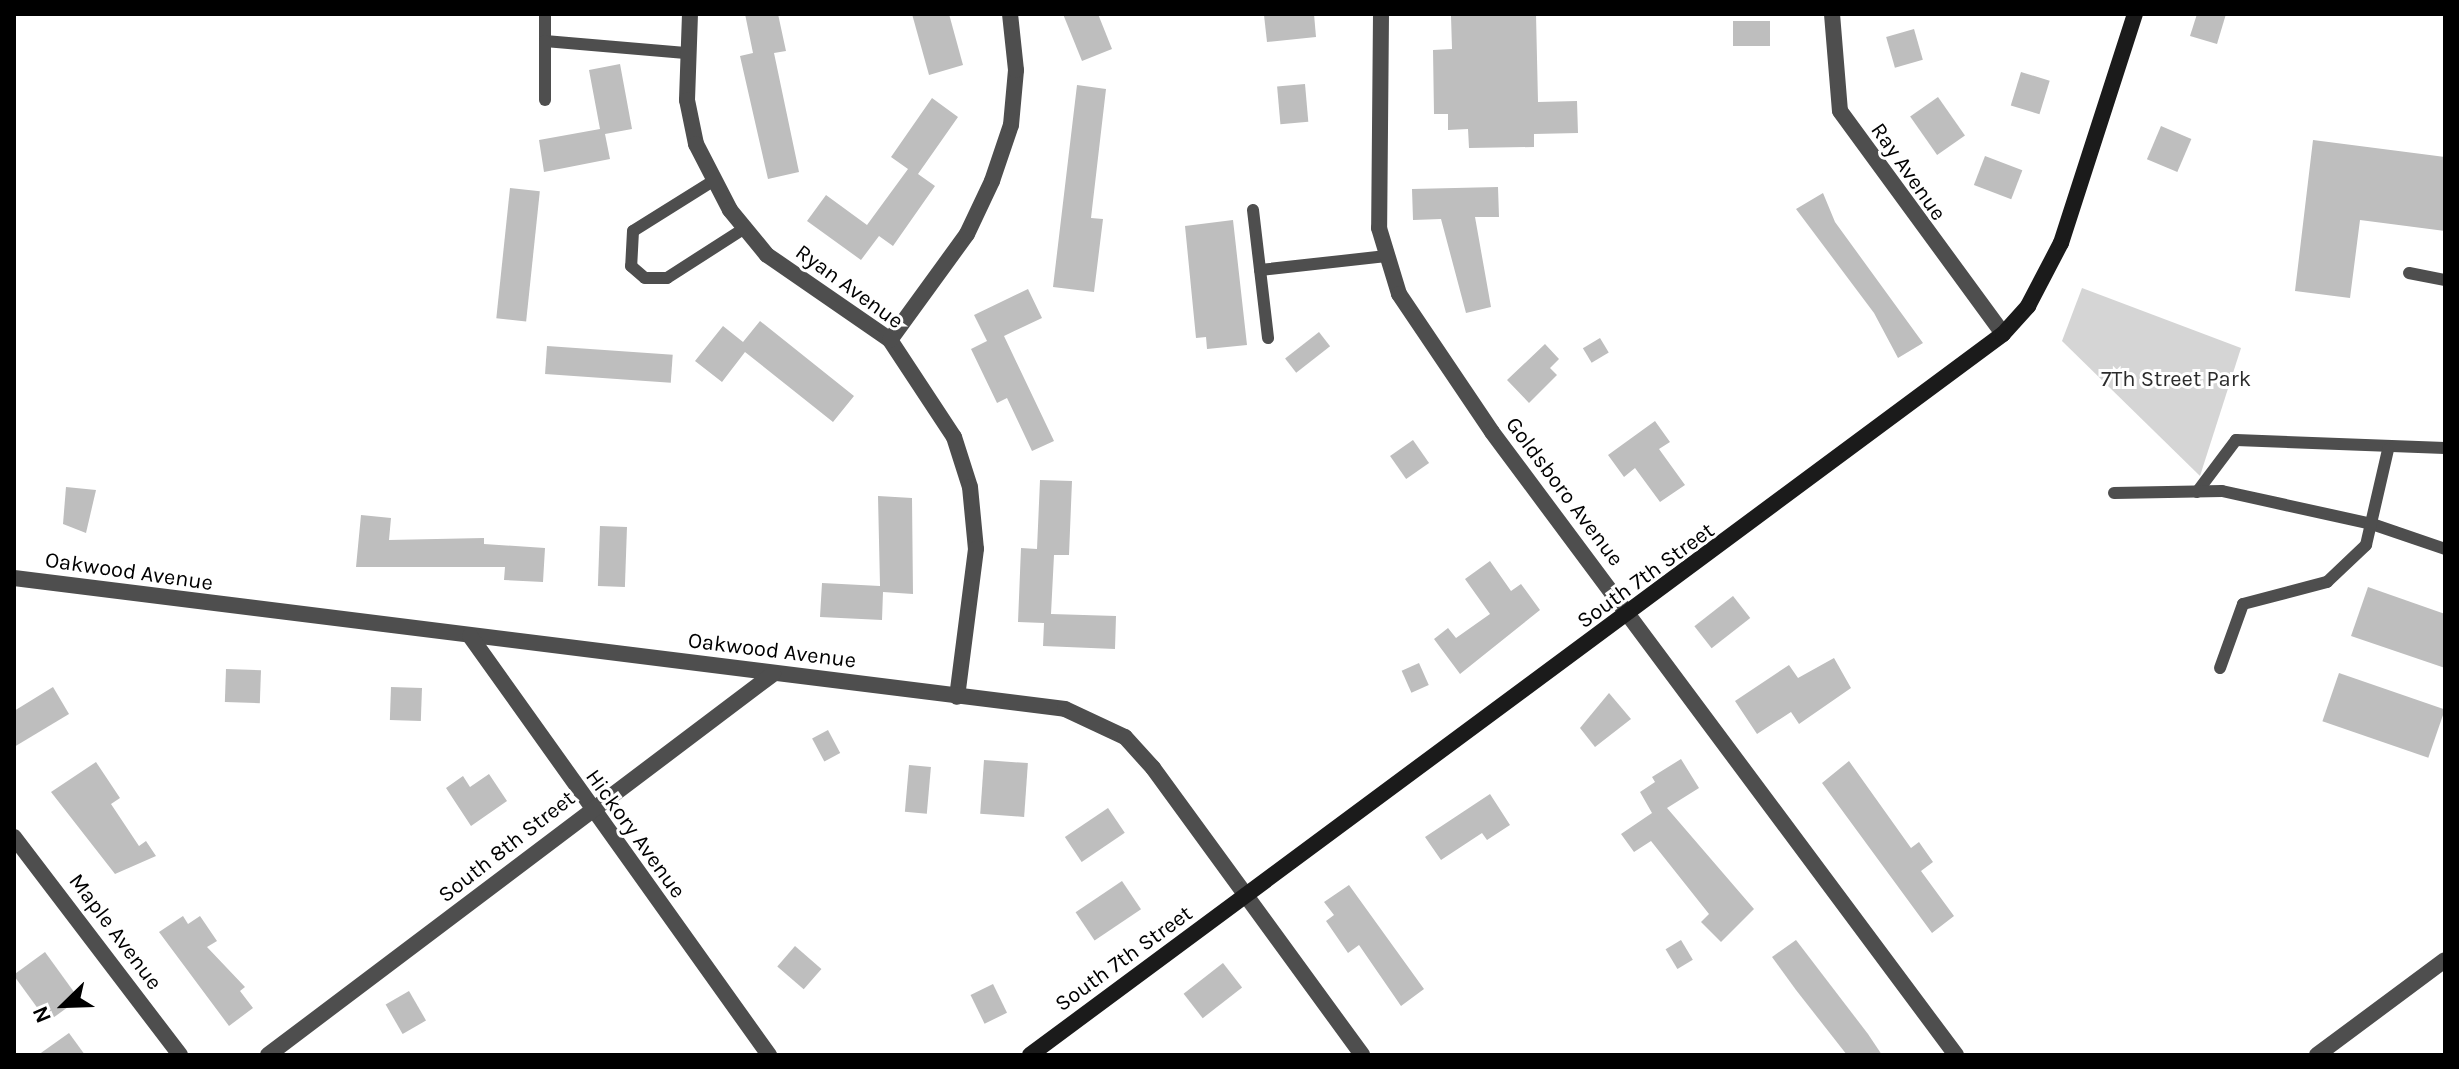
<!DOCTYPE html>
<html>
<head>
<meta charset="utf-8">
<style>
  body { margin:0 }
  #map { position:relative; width:2459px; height:1069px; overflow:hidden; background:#fff; font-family:Karla,sans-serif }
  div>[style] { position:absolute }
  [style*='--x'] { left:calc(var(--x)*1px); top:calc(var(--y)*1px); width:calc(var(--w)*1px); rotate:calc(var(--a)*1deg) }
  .green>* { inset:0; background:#d5d5d5 }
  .building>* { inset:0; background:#bebebe; transform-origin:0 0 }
  .lane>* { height:12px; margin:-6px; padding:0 6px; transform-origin:6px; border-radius:6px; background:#4e4e4e }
  .street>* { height:16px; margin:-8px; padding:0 8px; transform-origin:8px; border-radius:8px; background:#4e4e4e }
  .secondary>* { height:16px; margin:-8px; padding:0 8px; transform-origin:8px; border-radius:8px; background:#1b1b1b }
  span { translate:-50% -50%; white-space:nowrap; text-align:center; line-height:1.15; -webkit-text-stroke:6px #fff; paint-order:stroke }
  .street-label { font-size:22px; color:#000 }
  .park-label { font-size:22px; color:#2c2c2c }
  .frame { position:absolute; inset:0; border:16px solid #000; pointer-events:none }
  .north { position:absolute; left:24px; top:965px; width:80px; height:80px; -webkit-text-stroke:6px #fff; paint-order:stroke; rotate:247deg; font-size:22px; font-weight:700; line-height:32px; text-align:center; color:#000 }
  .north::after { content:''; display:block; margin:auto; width:28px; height:36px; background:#000; clip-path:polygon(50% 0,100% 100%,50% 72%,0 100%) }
</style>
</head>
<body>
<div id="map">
  <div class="green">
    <i style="clip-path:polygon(2082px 288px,2241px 348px,2200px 476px,2062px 341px)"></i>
  </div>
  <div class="building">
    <i style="clip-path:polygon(745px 14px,778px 14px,786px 51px,774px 53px,799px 172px,768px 179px,740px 56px,753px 53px)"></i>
    <i style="clip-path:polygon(912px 14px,949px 14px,963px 65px,929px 75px)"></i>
    <i style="clip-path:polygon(1063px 14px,1098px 14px,1112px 49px,1082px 61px)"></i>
    <i style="clip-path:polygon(1314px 14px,1316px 37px,1267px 42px,1264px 15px)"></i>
    <i style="clip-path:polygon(1536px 14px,1538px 102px,1577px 101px,1578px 133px,1534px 134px,1534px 147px,1469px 148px,1468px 129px,1448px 130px,1448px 114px,1434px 114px,1433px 50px,1452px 49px,1451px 16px)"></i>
    <i style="clip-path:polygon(2197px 14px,2226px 14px,2217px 44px,2190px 36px)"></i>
    <i style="left:1770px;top:21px;width:25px;height:37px;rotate:90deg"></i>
    <i style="left:1914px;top:29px;width:32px;height:29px;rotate:74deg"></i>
    <i style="clip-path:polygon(620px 64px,632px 129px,605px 134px,610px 159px,544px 172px,539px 140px,600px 129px,589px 70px)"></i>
    <i style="left:2021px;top:72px;width:30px;height:35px;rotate:17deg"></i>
    <i style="left:1305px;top:84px;width:38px;height:28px;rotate:85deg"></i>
    <i style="clip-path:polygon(1077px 85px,1106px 89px,1091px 218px,1103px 219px,1094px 292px,1053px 287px)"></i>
    <i style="left:1938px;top:97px;width:47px;height:34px;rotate:55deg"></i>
    <i style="clip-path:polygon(932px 98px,958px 117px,918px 174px,935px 186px,893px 246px,879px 236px,861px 260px,807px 221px,826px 195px,867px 225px,908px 169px,891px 157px)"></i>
    <i style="left:2161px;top:126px;width:33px;height:36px;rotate:23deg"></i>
    <i style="clip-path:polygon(2313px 140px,2445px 157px,2445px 231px,2360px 220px,2350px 298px,2295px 291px)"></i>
    <i style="left:1985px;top:156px;width:40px;height:31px;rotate:21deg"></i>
    <i style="clip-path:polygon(1498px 187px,1499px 217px,1475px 217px,1491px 307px,1466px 313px,1441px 219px,1413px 220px,1412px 189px)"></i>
    <i style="left:510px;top:188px;width:30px;height:131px;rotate:6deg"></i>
    <i style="clip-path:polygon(1823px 193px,1835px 222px,1923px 343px,1898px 358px,1874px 313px,1796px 209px)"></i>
    <i style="clip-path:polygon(1233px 220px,1247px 345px,1207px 349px,1206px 337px,1196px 338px,1185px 226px)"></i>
    <i style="clip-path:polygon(1028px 289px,1042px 318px,1004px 336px,1054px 441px,1032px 451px,1007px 398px,997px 403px,971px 349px,987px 341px,974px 315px)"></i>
    <i style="clip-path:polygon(760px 321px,854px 396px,833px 422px,745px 352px,722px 382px,695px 361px,723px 326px,743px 342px)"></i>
    <i style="left:1319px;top:332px;width:18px;height:43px;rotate:52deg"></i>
    <i style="left:1600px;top:338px;width:17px;height:20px;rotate:59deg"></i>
    <i style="clip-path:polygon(1545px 344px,1559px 359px,1550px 368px,1557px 375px,1529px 403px,1507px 380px)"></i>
    <i style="left:547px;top:346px;width:126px;height:28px;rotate:4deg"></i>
    <i style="clip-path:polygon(1655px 421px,1670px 442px,1659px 449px,1685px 485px,1660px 502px,1635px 468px,1624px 477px,1608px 455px)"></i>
    <i style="left:1413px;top:440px;width:28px;height:28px;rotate:55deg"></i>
    <i style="clip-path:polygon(1040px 480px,1072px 481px,1069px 555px,1054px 555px,1051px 614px,1116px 616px,1115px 649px,1043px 646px,1044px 623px,1018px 622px,1021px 548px,1037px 549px)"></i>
    <i style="clip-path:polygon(66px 487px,96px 490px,86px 533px,63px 524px)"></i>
    <i style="clip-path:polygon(878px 496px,912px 498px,913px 594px,883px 592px,882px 620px,820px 617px,822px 583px,880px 586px)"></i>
    <i style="clip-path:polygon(361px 515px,391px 518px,389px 540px,484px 538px,484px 544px,545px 548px,543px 582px,504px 580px,505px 567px,356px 567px)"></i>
    <i style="left:600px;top:526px;width:27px;height:60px;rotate:2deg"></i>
    <i style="clip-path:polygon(1490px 561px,1511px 591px,1521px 584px,1540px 610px,1460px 674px,1434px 639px,1448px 628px,1456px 638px,1490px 614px,1465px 579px)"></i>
    <i style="clip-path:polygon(2368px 587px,2445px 614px,2445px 668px,2351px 636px)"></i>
    <i style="left:1733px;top:596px;width:28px;height:49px;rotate:52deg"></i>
    <i style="clip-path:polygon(1834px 658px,1851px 688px,1799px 724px,1791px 712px,1757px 734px,1735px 701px,1789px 665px,1798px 678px)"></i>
    <i style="left:1419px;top:663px;width:24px;height:19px;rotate:66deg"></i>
    <i style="left:226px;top:669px;width:35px;height:33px;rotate:2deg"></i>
    <i style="left:2339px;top:673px;width:112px;height:51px;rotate:19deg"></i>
    <i style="clip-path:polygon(53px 687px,69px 714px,14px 747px,14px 711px)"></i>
    <i style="left:391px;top:687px;width:31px;height:33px;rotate:2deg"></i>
    <i style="clip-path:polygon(1609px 693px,1631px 719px,1595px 747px,1580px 728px)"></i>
    <i style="left:828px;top:730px;width:26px;height:18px;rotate:62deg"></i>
    <i style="clip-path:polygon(1681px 759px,1699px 788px,1667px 808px,1754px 909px,1721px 942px,1701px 922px,1709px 914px,1651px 841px,1634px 852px,1621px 834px,1652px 813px,1640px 792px,1655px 782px,1652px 777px)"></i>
    <i style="left:984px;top:760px;width:44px;height:54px;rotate:4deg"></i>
    <i style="clip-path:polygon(1849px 761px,1911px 848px,1919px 842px,1933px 862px,1921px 871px,1954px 916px,1932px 933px,1822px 783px)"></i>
    <i style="clip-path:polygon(96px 762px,120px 798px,111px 804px,139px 846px,146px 841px,156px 856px,115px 874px,51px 792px)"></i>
    <i style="left:909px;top:765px;width:22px;height:47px;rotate:5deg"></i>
    <i style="clip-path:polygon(489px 774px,507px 801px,471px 826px,446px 788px,463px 776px,470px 787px)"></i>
    <i style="clip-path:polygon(1490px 794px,1510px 825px,1487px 840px,1482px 833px,1441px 860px,1425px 837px)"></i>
    <i style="left:1108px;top:808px;width:30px;height:52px;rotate:56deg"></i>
    <i style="left:1122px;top:881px;width:34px;height:56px;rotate:56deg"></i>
    <i style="clip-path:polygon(1349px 885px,1424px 989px,1401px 1006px,1359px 945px,1348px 953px,1326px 921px,1334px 915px,1324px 902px)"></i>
    <i style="clip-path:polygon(183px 916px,188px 924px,200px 916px,217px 941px,207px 947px,245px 987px,240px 991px,253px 1008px,229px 1026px,159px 932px)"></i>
    <i style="left:1681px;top:940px;width:23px;height:18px;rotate:59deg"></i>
    <i style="clip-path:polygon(1796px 940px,1868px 1034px,1882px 1055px,1847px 1055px,1796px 990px,1772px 957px)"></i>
    <i style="left:795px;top:946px;width:35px;height:27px;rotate:41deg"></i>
    <i style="left:45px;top:952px;width:58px;height:39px;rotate:54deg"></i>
    <i style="left:1223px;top:963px;width:31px;height:50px;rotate:52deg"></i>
    <i style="left:993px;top:984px;width:32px;height:25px;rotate:64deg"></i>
    <i style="left:409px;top:991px;width:34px;height:27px;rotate:60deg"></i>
    <i style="clip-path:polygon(69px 1033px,85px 1055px,38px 1055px)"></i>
  </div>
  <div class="lane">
    <i style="--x:545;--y:14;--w:27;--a:90"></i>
    <i style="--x:545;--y:41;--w:141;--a:4.9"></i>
    <i style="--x:545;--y:100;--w:59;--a:-90"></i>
    <i style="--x:713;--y:181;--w:94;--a:148"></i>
    <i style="--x:633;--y:231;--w:35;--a:93"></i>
    <i style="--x:631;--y:266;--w:18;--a:41"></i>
    <i style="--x:645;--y:278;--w:22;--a:0"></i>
    <i style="--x:667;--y:278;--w:93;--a:-32.7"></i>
    <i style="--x:1253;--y:210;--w:129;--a:83.3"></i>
    <i style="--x:1260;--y:270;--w:127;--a:-6.3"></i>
    <i style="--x:2409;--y:273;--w:37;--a:11"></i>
    <i style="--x:2197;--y:492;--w:65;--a:-53.1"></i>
    <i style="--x:2236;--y:440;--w:209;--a:2.2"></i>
    <i style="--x:2114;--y:493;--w:108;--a:-1.1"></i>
    <i style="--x:2222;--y:491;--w:154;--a:12.4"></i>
    <i style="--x:2372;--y:524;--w:77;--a:18.9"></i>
    <i style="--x:2220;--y:668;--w:68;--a:-70.2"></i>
    <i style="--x:2243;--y:604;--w:87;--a:-14.7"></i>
    <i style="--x:2327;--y:582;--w:54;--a:-43.5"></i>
    <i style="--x:2366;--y:545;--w:98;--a:-77"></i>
  </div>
  <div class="street">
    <i style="--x:690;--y:14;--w:86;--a:92"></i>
    <i style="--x:687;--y:100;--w:45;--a:78.4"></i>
    <i style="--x:696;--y:144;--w:74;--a:62.7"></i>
    <i style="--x:730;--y:210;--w:58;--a:50.6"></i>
    <i style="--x:767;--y:255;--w:150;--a:34.6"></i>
    <i style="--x:890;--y:340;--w:116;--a:56.6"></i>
    <i style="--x:954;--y:437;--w:52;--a:72.3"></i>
    <i style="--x:970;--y:487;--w:62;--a:84.5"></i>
    <i style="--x:976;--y:549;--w:149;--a:97.3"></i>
    <i style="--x:1381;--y:14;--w:214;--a:90.5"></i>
    <i style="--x:1379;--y:228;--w:69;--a:73.1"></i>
    <i style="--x:1399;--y:294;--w:166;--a:56"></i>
    <i style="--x:1492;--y:432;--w:777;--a:53.32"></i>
    <i style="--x:1832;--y:14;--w:97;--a:85.3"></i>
    <i style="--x:1840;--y:111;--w:276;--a:53.8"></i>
    <i style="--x:890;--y:340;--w:131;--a:-54"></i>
    <i style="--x:967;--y:234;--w:59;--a:-64.7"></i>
    <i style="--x:992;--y:181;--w:59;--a:-71.3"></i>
    <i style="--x:1011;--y:125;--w:55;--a:-84.8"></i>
    <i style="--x:1016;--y:70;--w:56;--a:-96.1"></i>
    <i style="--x:14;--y:578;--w:1059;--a:7.1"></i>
    <i style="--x:1065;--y:709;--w:66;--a:25"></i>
    <i style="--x:1125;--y:737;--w:42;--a:47.9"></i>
    <i style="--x:1153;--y:768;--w:355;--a:53.9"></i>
    <i style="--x:470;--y:636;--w:515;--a:54.49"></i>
    <i style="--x:14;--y:837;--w:274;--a:52.7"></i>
    <i style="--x:268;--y:1055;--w:633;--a:-37.03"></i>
    <i style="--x:2317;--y:1055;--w:159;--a:-36.6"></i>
  </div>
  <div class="secondary">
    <i style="--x:1030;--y:1055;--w:1211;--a:-36.54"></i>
    <i style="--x:2003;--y:334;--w:38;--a:-48"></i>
    <i style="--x:2028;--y:306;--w:71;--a:-62.4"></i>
    <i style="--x:2061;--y:243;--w:241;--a:-72.1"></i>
  </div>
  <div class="street-label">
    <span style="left:1908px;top:172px;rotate:55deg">Ray Avenue</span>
    <span style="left:849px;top:287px;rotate:36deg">Ryan Avenue</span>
    <span style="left:1564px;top:492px;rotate:53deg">Goldsboro Avenue</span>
    <span style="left:129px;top:572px;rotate:8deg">Oakwood Avenue</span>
    <span style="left:1646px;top:576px;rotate:-36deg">South 7th Street</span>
    <span style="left:772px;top:651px;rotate:7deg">Oakwood Avenue</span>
    <span style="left:635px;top:834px;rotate:54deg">Hickory Avenue</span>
    <span style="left:507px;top:847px;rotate:-38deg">South 8th Street</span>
    <span style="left:115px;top:932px;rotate:53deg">Maple Avenue</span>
    <span style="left:1124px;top:959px;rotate:-36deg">South 7th Street</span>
  </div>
  <div class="park-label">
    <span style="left:2176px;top:380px">7Th Street Park</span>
  </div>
  <div class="frame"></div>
  <div class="north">N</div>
</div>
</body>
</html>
